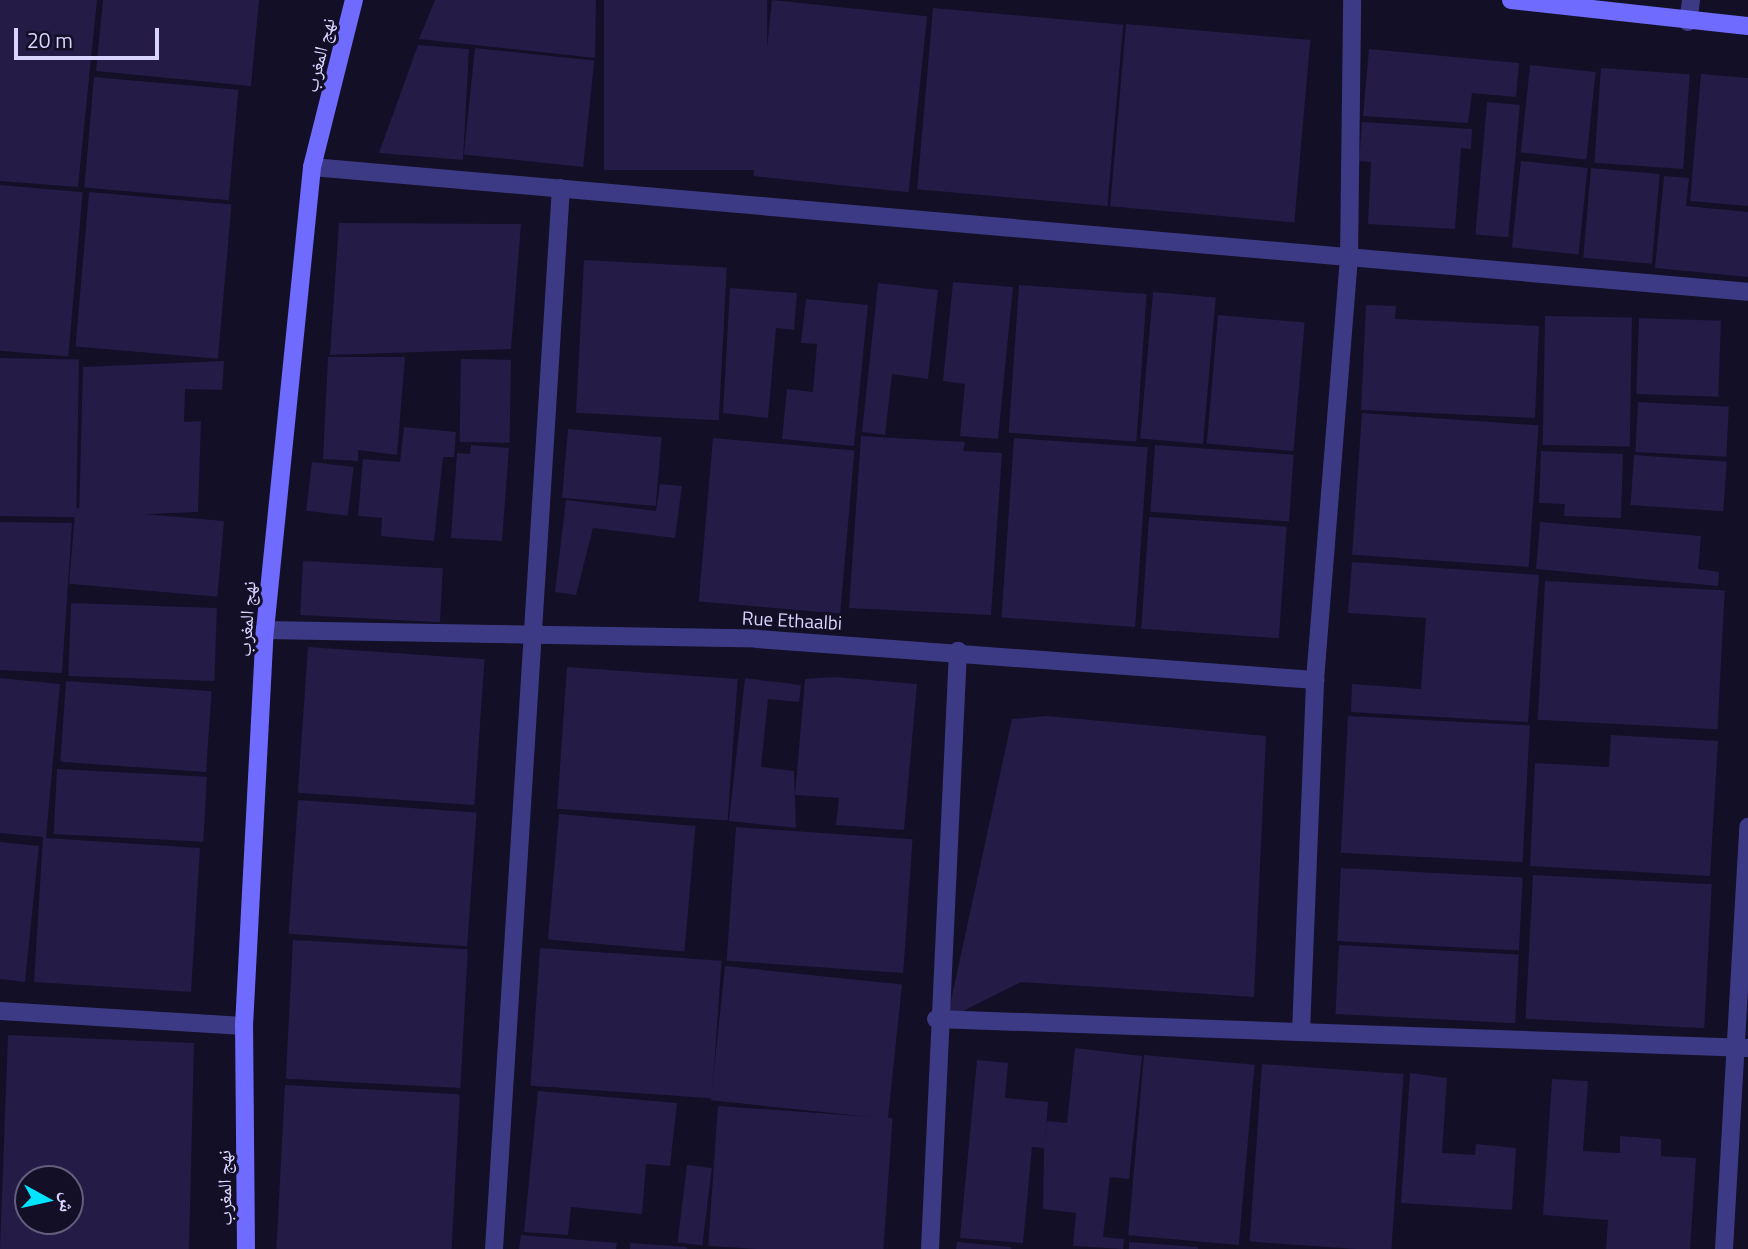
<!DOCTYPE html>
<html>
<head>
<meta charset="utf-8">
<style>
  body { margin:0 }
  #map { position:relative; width:1748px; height:1249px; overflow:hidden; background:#130f26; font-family:"Titillium Web","Noto Naskh Arabic",sans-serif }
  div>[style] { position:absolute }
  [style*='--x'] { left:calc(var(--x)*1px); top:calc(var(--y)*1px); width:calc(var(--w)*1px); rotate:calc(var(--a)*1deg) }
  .building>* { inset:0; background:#241b47; transform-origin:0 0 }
  .street>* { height:18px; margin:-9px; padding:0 9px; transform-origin:9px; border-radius:9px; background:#3d3a85 }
  .secondary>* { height:18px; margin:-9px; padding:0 9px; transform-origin:9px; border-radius:9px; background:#6f6bff }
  span { translate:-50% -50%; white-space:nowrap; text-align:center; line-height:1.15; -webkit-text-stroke:6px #130f26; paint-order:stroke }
  .street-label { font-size:19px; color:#d9d4ff }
  .north { position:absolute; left:14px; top:1165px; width:70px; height:70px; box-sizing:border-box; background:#130f26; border:2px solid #625e7d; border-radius:50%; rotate:98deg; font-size:19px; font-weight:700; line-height:28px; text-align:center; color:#d9d4ff }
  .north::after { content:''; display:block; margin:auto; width:24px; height:32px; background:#00e5ff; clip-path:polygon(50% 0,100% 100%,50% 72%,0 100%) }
  .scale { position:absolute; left:14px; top:28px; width:145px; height:32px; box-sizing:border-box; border:4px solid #d9d4ff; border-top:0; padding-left:9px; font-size:21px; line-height:24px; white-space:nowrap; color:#d9d4ff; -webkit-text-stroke:5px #130f26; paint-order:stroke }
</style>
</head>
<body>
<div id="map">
  <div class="building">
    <i style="clip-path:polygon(0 0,97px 0,78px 187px,0 181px)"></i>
    <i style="clip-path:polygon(103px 0,259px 0,251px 86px,96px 71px)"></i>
    <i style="clip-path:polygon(435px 0,596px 0,595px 58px,419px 39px)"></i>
    <i style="left:604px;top:0;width:163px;height:170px"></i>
    <i style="left:772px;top:0;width:156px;height:177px;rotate:6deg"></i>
    <i style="left:933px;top:8px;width:191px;height:182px;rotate:5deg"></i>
    <i style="left:1126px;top:24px;width:185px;height:183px;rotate:5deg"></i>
    <i style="clip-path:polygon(418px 45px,469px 49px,463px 160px,379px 153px)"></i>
    <i style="left:475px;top:48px;width:120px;height:107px;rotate:6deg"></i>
    <i style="clip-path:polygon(1369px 49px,1519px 63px,1516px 97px,1472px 93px,1468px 123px,1363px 116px)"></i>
    <i style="left:1530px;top:65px;width:66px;height:88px;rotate:6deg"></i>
    <i style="left:1601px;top:68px;width:89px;height:95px;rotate:4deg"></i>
    <i style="clip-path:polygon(1701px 74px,1748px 78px,1748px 206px,1690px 201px)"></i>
    <i style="left:94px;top:77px;width:145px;height:111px;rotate:5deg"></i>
    <i style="left:1487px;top:102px;width:33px;height:133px;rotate:5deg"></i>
    <i style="clip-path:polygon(1362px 122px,1472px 129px,1471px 149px,1461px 148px,1455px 229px,1368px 224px,1371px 162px,1359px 161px)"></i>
    <i style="left:1521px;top:161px;width:67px;height:87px;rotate:6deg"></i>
    <i style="left:1591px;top:168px;width:69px;height:90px;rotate:5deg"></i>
    <i style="clip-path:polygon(1664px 176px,1689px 178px,1686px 206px,1748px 212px,1748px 277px,1655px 268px)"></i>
    <i style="left:0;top:185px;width:83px;height:165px;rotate:5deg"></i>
    <i style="left:89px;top:192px;width:143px;height:155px;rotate:5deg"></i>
    <i style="clip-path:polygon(339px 223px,521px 224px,511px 349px,330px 355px)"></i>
    <i style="left:584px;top:260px;width:143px;height:153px;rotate:3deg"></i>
    <i style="clip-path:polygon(953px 282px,1013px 287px,998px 439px,960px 436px,965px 384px,943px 381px)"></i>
    <i style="clip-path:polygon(878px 283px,938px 290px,928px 379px,892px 374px,885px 435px,862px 432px)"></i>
    <i style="left:1019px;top:285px;width:128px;height:148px;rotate:4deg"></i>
    <i style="clip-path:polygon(730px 288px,797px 293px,794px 330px,776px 328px,768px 418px,723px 413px)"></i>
    <i style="left:1153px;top:292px;width:63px;height:147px;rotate:5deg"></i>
    <i style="clip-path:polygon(806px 299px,868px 305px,854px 446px,782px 439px,787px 389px,813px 392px,817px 344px,801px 343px)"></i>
    <i style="clip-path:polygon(1366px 305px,1396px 306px,1395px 319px,1539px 326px,1535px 418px,1361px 410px)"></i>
    <i style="left:1218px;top:315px;width:87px;height:129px;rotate:5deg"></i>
    <i style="left:1545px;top:316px;width:87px;height:129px;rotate:1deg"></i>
    <i style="left:1639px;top:318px;width:82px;height:76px;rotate:2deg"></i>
    <i style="clip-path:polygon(328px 357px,405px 357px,397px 455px,358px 450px,358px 461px,323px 459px)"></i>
    <i style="left:0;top:358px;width:79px;height:158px;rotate:1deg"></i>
    <i style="left:461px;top:359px;width:50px;height:83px;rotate:1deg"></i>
    <i style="clip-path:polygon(224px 361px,222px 390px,185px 389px,184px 422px,201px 421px,198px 512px,79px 517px,83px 367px)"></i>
    <i style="left:1638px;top:402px;width:91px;height:50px;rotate:3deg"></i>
    <i style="left:1362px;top:413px;width:177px;height:142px;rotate:4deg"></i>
    <i style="clip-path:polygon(404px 427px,456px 432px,454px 457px,443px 457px,434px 541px,381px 536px,382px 518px,358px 516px,363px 459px,400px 462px)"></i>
    <i style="left:568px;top:429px;width:94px;height:69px;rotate:5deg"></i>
    <i style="clip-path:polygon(861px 436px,965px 442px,963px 451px,1002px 453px,991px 615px,849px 608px)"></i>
    <i style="left:713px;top:438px;width:142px;height:164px;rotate:5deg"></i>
    <i style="left:1014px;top:438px;width:134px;height:180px;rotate:4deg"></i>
    <i style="clip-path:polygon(471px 445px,509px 448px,502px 541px,451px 538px,457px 453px,470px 454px)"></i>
    <i style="left:1155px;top:445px;width:139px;height:67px;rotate:4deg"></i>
    <i style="clip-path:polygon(1541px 451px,1623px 454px,1621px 518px,1564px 516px,1565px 504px,1539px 503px)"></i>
    <i style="left:1634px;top:455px;width:93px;height:50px;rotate:4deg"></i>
    <i style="left:312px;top:462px;width:42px;height:49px;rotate:7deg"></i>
    <i style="clip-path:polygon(660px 484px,682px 486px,675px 538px,593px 528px,576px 595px,555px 592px,566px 500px,656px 511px)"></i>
    <i style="left:1149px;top:517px;width:138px;height:112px;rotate:4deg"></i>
    <i style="left:224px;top:521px;width:76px;height:149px;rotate:95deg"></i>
    <i style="clip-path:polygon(0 522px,72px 523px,62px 673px,0 670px)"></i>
    <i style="clip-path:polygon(1540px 522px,1701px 536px,1698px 569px,1719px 572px,1718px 586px,1536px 569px)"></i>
    <i style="left:303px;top:561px;width:140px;height:54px;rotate:3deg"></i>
    <i style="clip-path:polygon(1352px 562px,1539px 575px,1528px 722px,1351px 712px,1352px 684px,1421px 689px,1426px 618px,1348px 613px)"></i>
    <i style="left:1545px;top:581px;width:180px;height:139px;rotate:3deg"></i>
    <i style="left:71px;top:603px;width:146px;height:73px;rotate:2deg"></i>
    <i style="left:308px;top:647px;width:177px;height:146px;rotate:4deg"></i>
    <i style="left:567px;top:667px;width:171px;height:142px;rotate:4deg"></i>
    <i style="clip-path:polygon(835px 677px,917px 684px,904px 830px,836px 825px,839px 798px,795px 795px,805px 679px)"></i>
    <i style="clip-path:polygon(0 678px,60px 684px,46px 838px,200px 848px,191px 992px,34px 982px,43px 837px,0 833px)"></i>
    <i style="clip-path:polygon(745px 678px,801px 685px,799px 702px,768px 699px,761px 767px,794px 771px,796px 828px,729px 821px)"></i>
    <i style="left:66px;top:681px;width:146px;height:81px;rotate:4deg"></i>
    <i style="clip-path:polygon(1047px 716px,1266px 736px,1254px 997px,1021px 982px,947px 1019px,1012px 719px)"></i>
    <i style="left:1348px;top:716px;width:182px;height:137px;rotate:3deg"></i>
    <i style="clip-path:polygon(1611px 735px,1718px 741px,1710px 876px,1530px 866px,1535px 763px,1609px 767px)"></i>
    <i style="left:57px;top:769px;width:150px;height:65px;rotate:3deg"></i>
    <i style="left:298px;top:800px;width:179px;height:134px;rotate:4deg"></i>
    <i style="left:559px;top:814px;width:137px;height:126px;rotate:5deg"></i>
    <i style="left:736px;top:827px;width:177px;height:134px;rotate:4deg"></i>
    <i style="clip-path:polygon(0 842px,39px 846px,25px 982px,0 979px)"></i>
    <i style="left:1341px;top:868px;width:182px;height:73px;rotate:3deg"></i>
    <i style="left:1533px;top:875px;width:179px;height:144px;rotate:3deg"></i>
    <i style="left:293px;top:940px;width:175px;height:139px;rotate:3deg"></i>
    <i style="left:1339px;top:945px;width:180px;height:69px;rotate:3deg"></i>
    <i style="left:540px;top:948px;width:182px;height:138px;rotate:4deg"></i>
    <i style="left:725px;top:966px;width:178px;height:135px;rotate:6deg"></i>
    <i style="clip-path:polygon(evenodd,8px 1035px,194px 1043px,189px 1249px,0 1249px,8px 1035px,28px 1179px,70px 1179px,70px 1221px,28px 1221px,28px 1179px)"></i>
    <i style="clip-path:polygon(1075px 1048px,1142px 1056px,1129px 1179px,1110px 1177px,1103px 1237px,1124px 1239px,1123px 1249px,1073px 1246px,1076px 1213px,1043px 1209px,1044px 1148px,1032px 1147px,1023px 1243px,960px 1238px,977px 1060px,1008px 1063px,1005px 1098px,1048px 1102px,1045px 1144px,1047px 1121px,1067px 1123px)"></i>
    <i style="left:1144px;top:1055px;width:111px;height:181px;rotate:5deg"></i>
    <i style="left:1262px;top:1064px;width:142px;height:178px;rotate:4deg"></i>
    <i style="clip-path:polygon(1410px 1073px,1447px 1078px,1442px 1153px,1475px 1155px,1476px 1144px,1516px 1148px,1512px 1210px,1401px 1203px)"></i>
    <i style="clip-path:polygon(1552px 1079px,1588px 1081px,1583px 1151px,1620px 1153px,1620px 1136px,1661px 1139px,1661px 1156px,1696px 1158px,1690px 1249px,1606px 1249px,1608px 1220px,1543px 1215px)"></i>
    <i style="left:285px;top:1085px;width:175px;height:164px;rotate:3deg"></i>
    <i style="clip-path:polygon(538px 1091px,677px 1103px,670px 1166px,646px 1164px,642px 1214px,571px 1207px,568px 1235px,524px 1232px)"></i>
    <i style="left:718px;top:1106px;width:175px;height:140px;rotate:4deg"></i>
    <i style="left:687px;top:1165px;width:25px;height:78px;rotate:7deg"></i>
    <i style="clip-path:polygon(521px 1235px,617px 1243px,616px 1249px,519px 1249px)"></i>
    <i style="clip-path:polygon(957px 1242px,1011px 1247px,1011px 1249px,956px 1249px)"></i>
    <i style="clip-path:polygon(1129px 1242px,1198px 1247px,1198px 1249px,1129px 1249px)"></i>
    <i style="clip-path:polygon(630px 1243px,687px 1247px,687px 1249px,630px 1249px)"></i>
  </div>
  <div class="street">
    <i style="--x:1688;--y:22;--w:22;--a:-82"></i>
    <i style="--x:312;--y:167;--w:1441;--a:4.97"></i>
    <i style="--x:265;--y:630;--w:492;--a:1"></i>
    <i style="--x:757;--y:639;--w:560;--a:4.2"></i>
    <i style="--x:0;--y:1011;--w:244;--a:3.5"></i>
    <i style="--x:936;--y:1019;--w:813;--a:2.05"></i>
    <i style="--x:1301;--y:1032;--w:352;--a:-87.7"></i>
    <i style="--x:1315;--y:680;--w:422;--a:-85.4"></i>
    <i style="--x:1349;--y:259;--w:259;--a:-89.3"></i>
    <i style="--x:494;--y:1249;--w:1063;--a:-86.39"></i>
    <i style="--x:930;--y:1249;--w:599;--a:-87.32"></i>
    <i style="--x:1724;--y:1249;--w:423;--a:-86.7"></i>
  </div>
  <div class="secondary">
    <i style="--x:1511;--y:0;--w:238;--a:6.3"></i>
    <i style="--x:246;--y:1249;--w:223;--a:-90.5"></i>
    <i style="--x:244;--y:1026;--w:397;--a:-87"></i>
    <i style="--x:265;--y:630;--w:465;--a:-84.2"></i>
    <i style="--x:312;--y:167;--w:172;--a:-75.9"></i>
  </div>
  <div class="street-label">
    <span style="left:319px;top:55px;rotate:-76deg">نهج المغرب</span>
    <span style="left:246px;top:619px;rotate:-86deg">نهج المغرب</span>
    <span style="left:792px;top:620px;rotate:3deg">Rue Ethaalbi</span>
    <span style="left:224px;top:1188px;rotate:-91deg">نهج المغرب</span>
  </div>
  <div class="north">ش</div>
  <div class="scale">20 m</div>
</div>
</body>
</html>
